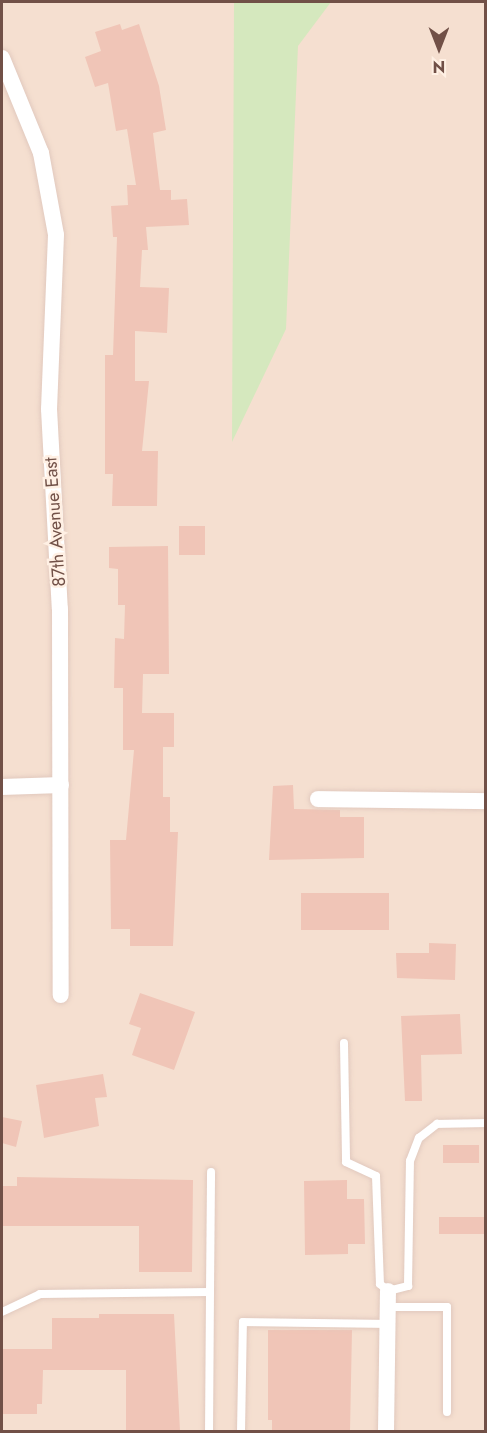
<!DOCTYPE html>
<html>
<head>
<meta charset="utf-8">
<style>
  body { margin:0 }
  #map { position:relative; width:487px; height:1433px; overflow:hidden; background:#fbecdf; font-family:Jost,sans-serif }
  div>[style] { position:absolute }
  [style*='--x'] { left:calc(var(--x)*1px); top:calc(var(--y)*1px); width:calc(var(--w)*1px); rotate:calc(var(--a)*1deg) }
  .residential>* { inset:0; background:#f5dfd0; transform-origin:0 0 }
  .green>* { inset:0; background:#d5e8be }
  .building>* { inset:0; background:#f0c5b7; transform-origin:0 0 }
  .roads { filter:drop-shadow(0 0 2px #e1c9be) drop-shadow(0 0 2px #e1c9be) }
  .lane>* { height:8px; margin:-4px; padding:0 4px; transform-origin:4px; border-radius:4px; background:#fff }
  .street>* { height:16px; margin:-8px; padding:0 8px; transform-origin:8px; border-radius:8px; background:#fff }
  span { translate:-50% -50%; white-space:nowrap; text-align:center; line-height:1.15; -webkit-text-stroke:5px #fff0e4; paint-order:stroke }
  .street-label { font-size:18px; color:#715047 }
  .frame { position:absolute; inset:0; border:3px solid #715047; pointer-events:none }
  .north { position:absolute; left:409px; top:18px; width:60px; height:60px; -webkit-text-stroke:4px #fff0e4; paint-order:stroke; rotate:180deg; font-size:16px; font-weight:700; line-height:24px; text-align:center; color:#715047 }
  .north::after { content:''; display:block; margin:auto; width:21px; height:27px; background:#715047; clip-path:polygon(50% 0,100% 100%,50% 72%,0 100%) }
</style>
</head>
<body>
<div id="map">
  <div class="residential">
    <i style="left:2px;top:2px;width:483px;height:1430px"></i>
  </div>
  <div class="green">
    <i style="clip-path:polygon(234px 2px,331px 2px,298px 46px,286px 329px,232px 442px)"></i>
  </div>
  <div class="building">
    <i style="clip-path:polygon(120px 24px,122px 30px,139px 24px,159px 86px,166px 130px,153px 133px,160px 190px,171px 190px,171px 200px,187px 199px,189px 225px,146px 227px,148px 250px,142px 250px,140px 287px,169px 288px,167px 333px,135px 331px,135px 381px,149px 381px,142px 451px,158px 451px,157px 506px,112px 506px,113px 474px,105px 474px,105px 355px,113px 355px,117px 237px,113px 237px,111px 206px,128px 205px,127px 185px,136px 185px,127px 129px,116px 131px,108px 83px,95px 87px,85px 57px,101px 51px,95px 32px)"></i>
    <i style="left:179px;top:526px;width:26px;height:29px"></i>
    <i style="clip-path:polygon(168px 546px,169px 674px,143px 674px,142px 713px,174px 713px,174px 747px,163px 747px,163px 797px,170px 797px,170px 832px,178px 832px,173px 946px,130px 946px,130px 929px,111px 929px,110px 840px,126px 840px,134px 750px,123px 750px,123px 688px,114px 688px,115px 638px,124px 639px,125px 605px,118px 605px,118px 569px,109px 568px,109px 547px)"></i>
    <i style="clip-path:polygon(293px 785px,294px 809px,340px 810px,340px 817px,364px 817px,364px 858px,269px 860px,273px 786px)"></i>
    <i style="left:389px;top:893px;width:37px;height:88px;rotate:90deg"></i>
    <i style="clip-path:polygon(429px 943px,456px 944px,455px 980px,397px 978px,396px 953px,429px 953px)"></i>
    <i style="clip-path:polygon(140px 993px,195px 1012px,174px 1070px,132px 1055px,141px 1028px,129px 1024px)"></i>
    <i style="clip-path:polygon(460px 1014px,462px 1054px,421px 1055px,422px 1101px,405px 1101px,401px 1016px)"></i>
    <i style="clip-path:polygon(103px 1074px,107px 1097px,95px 1098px,99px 1126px,44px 1138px,36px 1085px)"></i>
    <i style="clip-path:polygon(2px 1117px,22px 1121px,16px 1147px,2px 1143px)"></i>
    <i style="left:443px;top:1145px;width:36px;height:18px"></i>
    <i style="clip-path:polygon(17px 1177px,193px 1180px,192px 1272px,139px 1272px,139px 1226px,2px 1226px,2px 1186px,17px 1186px)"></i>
    <i style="clip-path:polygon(347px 1180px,347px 1199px,364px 1199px,365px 1244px,348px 1244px,348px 1254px,305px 1255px,304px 1181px)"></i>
    <i style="left:439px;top:1217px;width:47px;height:17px"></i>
    <i style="clip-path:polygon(99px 1314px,174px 1314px,180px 1431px,126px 1431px,126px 1370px,43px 1370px,42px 1404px,37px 1404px,37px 1414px,2px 1414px,2px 1349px,52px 1349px,52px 1318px,99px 1318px)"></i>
    <i style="clip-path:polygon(268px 1330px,352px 1330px,350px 1431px,272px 1431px,272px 1420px,268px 1420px)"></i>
  </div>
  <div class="roads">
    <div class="lane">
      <i style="--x:344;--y:1043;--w:119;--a:89"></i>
      <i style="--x:346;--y:1162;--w:33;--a:25"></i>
      <i style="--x:376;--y:1176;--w:108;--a:87.9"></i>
      <i style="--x:380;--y:1284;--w:11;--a:41"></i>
      <i style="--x:388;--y:1291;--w:21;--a:-14"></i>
      <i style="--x:408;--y:1286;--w:125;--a:-89.1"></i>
      <i style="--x:410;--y:1161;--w:25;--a:-69"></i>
      <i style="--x:419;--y:1138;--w:23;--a:-38"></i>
      <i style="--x:437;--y:1124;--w:49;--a:-1.2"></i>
      <i style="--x:210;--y:1292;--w:120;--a:-89.5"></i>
      <i style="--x:388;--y:1307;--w:59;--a:0"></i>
      <i style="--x:447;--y:1307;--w:105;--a:90"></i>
      <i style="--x:2;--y:1312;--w:42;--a:-25.3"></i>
      <i style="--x:40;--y:1294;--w:170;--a:-0.7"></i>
      <i style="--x:210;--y:1292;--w:140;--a:90.4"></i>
      <i style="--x:241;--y:1432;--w:110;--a:-89"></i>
      <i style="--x:243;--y:1322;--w:145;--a:0.8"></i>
    </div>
    <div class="street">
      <i style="--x:2;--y:58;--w:103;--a:67.7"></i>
      <i style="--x:41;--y:153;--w:83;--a:79.6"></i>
      <i style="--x:56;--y:235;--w:174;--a:92.3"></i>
      <i style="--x:49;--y:409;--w:200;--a:86.9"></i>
      <i style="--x:60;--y:609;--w:386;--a:89.9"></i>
      <i style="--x:2;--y:787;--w:59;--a:-1.9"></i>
      <i style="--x:318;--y:799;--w:168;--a:0.7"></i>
      <i style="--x:386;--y:1432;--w:141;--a:-89.2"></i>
    </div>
  </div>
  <div class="street-label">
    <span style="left:55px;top:522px;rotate:-94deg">87th Avenue East</span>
  </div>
  <div class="frame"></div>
  <div class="north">N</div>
</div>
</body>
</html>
